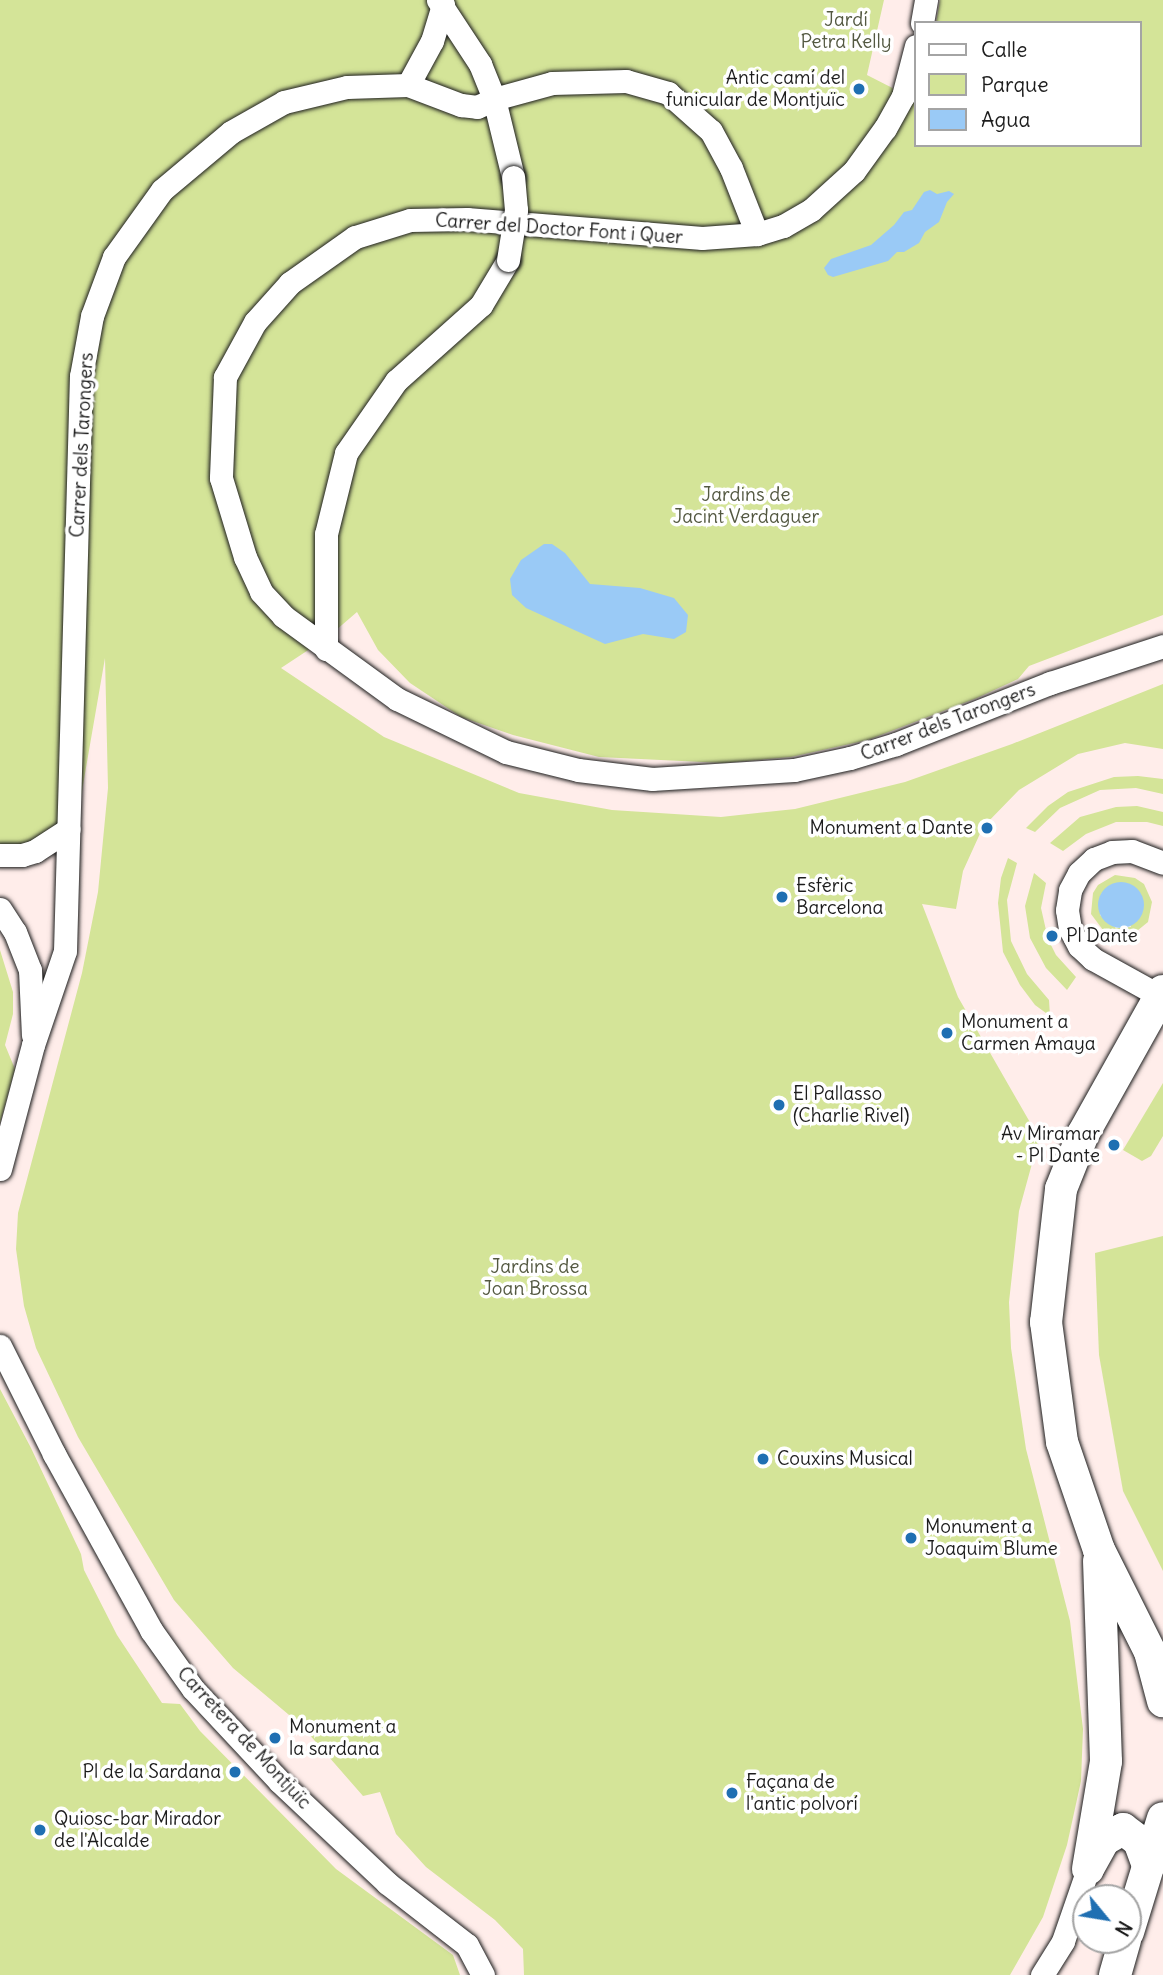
<!DOCTYPE html>
<html>
<head>
<meta charset="utf-8">
<style>
  body { margin:0 }
  #map { position:relative; width:1163px; height:1975px; overflow:hidden; background:#ffedea; font-family:Delius,sans-serif }
  div>[style] { position:absolute }
  [style*='--x'] { left:calc(var(--x)*1px); top:calc(var(--y)*1px); width:calc(var(--w)*1px); rotate:calc(var(--a)*1deg) }
  .green>* { inset:0; background:#d4e498 }
  .water>* { inset:0; background:#9acaf6 }
  .round { border-radius:50% }
  .roads { filter:drop-shadow(0 0 2px #1c1c1c) drop-shadow(0 0 2px #1c1c1c) }
  .street>* { height:23px; margin:-11.5px; padding:0 11.5px; transform-origin:11.5px; border-radius:11.5px; background:#fff }
  .secondary>* { height:32px; margin:-16px; padding:0 16px; transform-origin:16px; border-radius:16px; background:#fff }
  .bridges { filter:drop-shadow(0 0 2px #1c1c1c) drop-shadow(0 0 2px #1c1c1c) }
  .street-bridge>* { height:23px; margin:-11.5px; padding:0 11.5px; transform-origin:11.5px; border-radius:11.5px; background:#fff }
  .dots>* { width:19px; height:19px; translate:-50% -50%; box-sizing:border-box; border:4px solid #fff; border-radius:50% }
  span { translate:-50% -50%; white-space:nowrap; text-align:center; line-height:1.15; -webkit-text-stroke:7px #fff; paint-order:stroke }
  .park-label { font-size:19px; color:#535841 }
  .poi-label { font-size:19px; color:#1c1c1c }
  .right { translate:-100% -50%; text-align:right }
  .left { translate:0 -50%; text-align:left }
  .street-label { font-size:19px; color:#1c1c1c }
  .legend { position:absolute; left:914px; top:21px; width:228px; height:126px; box-sizing:border-box; background:#fff; border:2px solid #a4a4a4; margin:0; padding:9px 12px; list-style:none; font-size:21px; color:#1c1c1c }
  .legend li { display:flex; align-items:center; gap:14px; height:35px }
  .legend b { width:35px; border:2px solid #a4a4a4 }
  .north { position:absolute; left:1072px; top:1884px; width:70px; height:70px; box-sizing:border-box; background:#fff; border:2px solid #a4a4a4; border-radius:50%; rotate:120deg; font-size:19px; font-weight:700; line-height:28px; text-align:center; color:#1c1c1c }
  .north::after { content:''; display:block; margin:auto; width:24px; height:32px; background:#1f6fb2; clip-path:polygon(50% 0,100% 100%,50% 72%,0 100%) }
</style>
</head>
<body>
<div id="map">
  <div class="green">
    <i style="clip-path:polygon(0 0,884px 0,867px 75px,914px 99px,916px 95px,916px 145px,1140px 145px,1140px 23px,936px 23px,940px 0,1163px 0,1163px 615px,1029px 666px,1018px 679px,977px 698px,868px 740px,791px 757px,723px 763px,599px 757px,513px 735px,461px 717px,410px 683px,378px 650px,357px 612px,328px 637px,281px 668px,384px 737px,519px 793px,612px 810px,721px 817px,795px 809px,905px 782px,1012px 744px,1163px 684px,1163px 749px,1125px 743px,1078px 754px,1019px 790px,983px 827px,963px 871px,956px 909px,922px 904px,958px 997px,1039px 1138px,1019px 1211px,1009px 1302px,1011px 1348px,1026px 1449px,1070px 1621px,1083px 1729px,1081px 1781px,1067px 1845px,1043px 1917px,1010px 1975px,524px 1975px,523px 1949px,495px 1920px,426px 1867px,396px 1834px,380px 1792px,363px 1796px,301px 1725px,233px 1668px,174px 1600px,78px 1437px,36px 1348px,24px 1306px,16px 1249px,18px 1213px,82px 973px,98px 892px,108px 788px,105px 658px,74px 837px,0 847px)"></i>
    <i style="clip-path:polygon(1138px 776px,1163px 779px,1163px 794px,1136px 788px,1100px 790px,1060px 808px,1035px 832px,1026px 828px,1048px 806px,1068px 792px,1114px 777px)"></i>
    <i style="clip-path:polygon(1137px 806px,1163px 812px,1163px 826px,1147px 822px,1116px 822px,1086px 834px,1063px 851px,1050px 843px,1080px 817px,1116px 807px)"></i>
    <i style="clip-path:polygon(1008px 858px,1017px 863px,1007px 900px,1011px 941px,1027px 974px,1049px 1000px,1050px 1016px,1035px 1005px,1020px 985px,1003px 952px,998px 903px,1001px 878px)"></i>
    <i style="clip-path:polygon(1034px 873px,1046px 883px,1041px 908px,1048px 939px,1056px 955px,1076px 977px,1067px 990px,1046px 968px,1030px 938px,1025px 906px)"></i>
    <i style="clip-path:polygon(evenodd,1115px 875px,1135px 878px,1144px 884px,1152px 902px,1148px 922px,1132px 935px,1122px 936px,1103px 930px,1091px 914px,1093px 893px,1098px 885px,1115px 875px,1114px 884px,1131px 927px,1116px 928px,1100px 915px,1101px 894px,1114px 884px)"></i>
    <i style="clip-path:polygon(0 950px,13px 992px,13px 1014px,5px 1045px,15px 1069px,0 1123px)"></i>
    <i style="clip-path:polygon(1163px 1083px,1163px 1136px,1151px 1156px,1142px 1161px,1123px 1150px)"></i>
    <i style="clip-path:polygon(1163px 1236px,1163px 1571px,1123px 1491px,1099px 1355px,1095px 1253px)"></i>
    <i style="clip-path:polygon(0 1389px,31px 1448px,81px 1554px,84px 1570px,117px 1635px,162px 1703px,180px 1704px,200px 1731px,336px 1869px,453px 1955px,460px 1975px,0 1975px)"></i>
  </div>
  <div class="water">
    <i style="clip-path:polygon(930px 190px,937px 194px,949px 191px,954px 194px,947px 202px,939px 222px,925px 232px,919px 243px,904px 252px,897px 252px,888px 261px,833px 277px,828px 275px,824px 268px,831px 259px,871px 245px,894px 225px,904px 212px,912px 210px,924px 192px)"></i>
    <i style="clip-path:polygon(544px 544px,552px 544px,565px 553px,590px 584px,640px 588px,674px 598px,688px 615px,686px 632px,674px 639px,643px 634px,605px 644px,526px 608px,512px 595px,510px 579px,521px 560px)"></i>
    <i class="round" style="left:1098px;top:882px;width:46px;height:46px"></i>
  </div>
  <div class="roads">
    <div class="street">
      <i style="--x:438;--y:0;--w:77;--a:56.7"></i>
      <i style="--x:480;--y:64;--w:38;--a:68"></i>
      <i style="--x:494;--y:99;--w:80;--a:76.3"></i>
      <i style="--x:922;--y:23;--w:23;--a:-80"></i>
      <i style="--x:916;--y:46;--w:52;--a:104.6"></i>
      <i style="--x:903;--y:96;--w:37;--a:119"></i>
      <i style="--x:885;--y:128;--w:53;--a:125.8"></i>
      <i style="--x:854;--y:171;--w:58;--a:137.8"></i>
      <i style="--x:811;--y:210;--w:32;--a:150"></i>
      <i style="--x:783;--y:226;--w:27;--a:163"></i>
      <i style="--x:757;--y:234;--w:55;--a:175.8"></i>
      <i style="--x:702;--y:238;--w:236;--a:-175.4"></i>
      <i style="--x:467;--y:219;--w:57;--a:179"></i>
      <i style="--x:410;--y:220;--w:58;--a:162.8"></i>
      <i style="--x:355;--y:237;--w:80;--a:144.7"></i>
      <i style="--x:290;--y:283;--w:52;--a:131.9"></i>
      <i style="--x:255;--y:322;--w:63;--a:118.6"></i>
      <i style="--x:225;--y:377;--w:101;--a:92.3"></i>
      <i style="--x:221;--y:478;--w:83;--a:73.1"></i>
      <i style="--x:245;--y:557;--w:38;--a:65"></i>
      <i style="--x:261;--y:592;--w:33;--a:47"></i>
      <i style="--x:283;--y:616;--w:141;--a:36.1"></i>
      <i style="--x:397;--y:699;--w:121;--a:25.9"></i>
      <i style="--x:506;--y:752;--w:74;--a:14"></i>
      <i style="--x:578;--y:770;--w:75;--a:6.9"></i>
      <i style="--x:652;--y:779;--w:142;--a:-3.6"></i>
      <i style="--x:794;--y:770;--w:57;--a:-12.1"></i>
      <i style="--x:850;--y:758;--w:48;--a:-16.9"></i>
      <i style="--x:896;--y:744;--w:166;--a:-21.6"></i>
      <i style="--x:1050;--y:683;--w:119;--a:-18.1"></i>
      <i style="--x:408;--y:85;--w:57;--a:20.7"></i>
      <i style="--x:461;--y:105;--w:16;--a:7"></i>
      <i style="--x:477;--y:107;--w:19;--a:-25"></i>
      <i style="--x:494;--y:99;--w:60;--a:-15.4"></i>
      <i style="--x:552;--y:83;--w:74;--a:-1.5"></i>
      <i style="--x:626;--y:81;--w:44;--a:15.9"></i>
      <i style="--x:668;--y:93;--w:57;--a:41.5"></i>
      <i style="--x:711;--y:131;--w:42;--a:61.6"></i>
      <i style="--x:731;--y:168;--w:71;--a:68.5"></i>
      <i style="--x:326;--y:649;--w:115;--a:-90"></i>
      <i style="--x:326;--y:534;--w:83;--a:-76.1"></i>
      <i style="--x:346;--y:453;--w:88;--a:-55.2"></i>
      <i style="--x:396;--y:381;--w:114;--a:-41.8"></i>
      <i style="--x:481;--y:305;--w:52;--a:-59"></i>
      <i style="--x:0;--y:855;--w:22;--a:0"></i>
      <i style="--x:22;--y:855;--w:14;--a:-17"></i>
      <i style="--x:35;--y:851;--w:40;--a:-32.9"></i>
      <i style="--x:0;--y:909;--w:27;--a:57"></i>
      <i style="--x:15;--y:932;--w:41;--a:68.5"></i>
      <i style="--x:30;--y:970;--w:65;--a:87.4"></i>
      <i style="--x:1160;--y:996;--w:77;--a:-151.1"></i>
      <i style="--x:1093;--y:959;--w:19;--a:-137"></i>
      <i style="--x:1079;--y:946;--w:19;--a:-118"></i>
      <i style="--x:1070;--y:929;--w:19;--a:-99"></i>
      <i style="--x:1067;--y:910;--w:20;--a:-81"></i>
      <i style="--x:1070;--y:890;--w:19;--a:-62"></i>
      <i style="--x:1079;--y:873;--w:21;--a:-43"></i>
      <i style="--x:1094;--y:859;--w:19;--a:-21"></i>
      <i style="--x:1112;--y:852;--w:20;--a:-3"></i>
      <i style="--x:1132;--y:851;--w:33;--a:21"></i>
      <i style="--x:0;--y:1169;--w:128;--a:-75.1"></i>
      <i style="--x:33;--y:1045;--w:99;--a:-71.2"></i>
      <i style="--x:65;--y:951;--w:575;--a:-88.41"></i>
      <i style="--x:81;--y:376;--w:61;--a:-79.6"></i>
      <i style="--x:92;--y:316;--w:63;--a:-69.6"></i>
      <i style="--x:114;--y:257;--w:82;--a:-54.4"></i>
      <i style="--x:162;--y:190;--w:90;--a:-40"></i>
      <i style="--x:231;--y:132;--w:61;--a:-29.5"></i>
      <i style="--x:284;--y:102;--w:65;--a:-13.4"></i>
      <i style="--x:347;--y:87;--w:61;--a:-1.9"></i>
      <i style="--x:408;--y:85;--w:50;--a:-61.4"></i>
      <i style="--x:432;--y:41;--w:38;--a:-73"></i>
      <i style="--x:0;--y:1346;--w:121;--a:63.4"></i>
      <i style="--x:54;--y:1454;--w:201;--a:61.1"></i>
      <i style="--x:151;--y:1630;--w:72;--a:54.6"></i>
      <i style="--x:193;--y:1689;--w:127;--a:46.9"></i>
      <i style="--x:280;--y:1782;--w:147;--a:43.3"></i>
      <i style="--x:387;--y:1883;--w:101;--a:37.8"></i>
      <i style="--x:467;--y:1945;--w:34;--a:62"></i>
      <i style="--x:1042;--y:1975;--w:40;--a:-58"></i>
      <i style="--x:1063;--y:1941;--w:76;--a:-70.9"></i>
    </div>
    <div class="secondary">
      <i style="--x:1163;--y:991;--w:164;--a:119.2"></i>
      <i style="--x:1083;--y:1134;--w:59;--a:111.8"></i>
      <i style="--x:1061;--y:1189;--w:134;--a:96.4"></i>
      <i style="--x:1046;--y:1322;--w:121;--a:82.4"></i>
      <i style="--x:1062;--y:1442;--w:114;--a:71.1"></i>
      <i style="--x:1099;--y:1550;--w:114;--a:63.4"></i>
      <i style="--x:1150;--y:1652;--w:51;--a:75.1"></i>
      <i style="--x:1090;--y:1865;--w:29;--a:-61"></i>
      <i style="--x:1104;--y:1840;--w:22;--a:-30"></i>
      <i style="--x:1123;--y:1829;--w:20;--a:37"></i>
      <i style="--x:1139;--y:1841;--w:27;--a:70"></i>
      <i style="--x:1088;--y:1869;--w:109;--a:-80.5"></i>
      <i style="--x:1106;--y:1761;--w:200;--a:-92"></i>
      <i style="--x:1128;--y:1932;--w:119;--a:-72.9"></i>
      <i style="--x:1115;--y:1975;--w:36;--a:-74"></i>
    </div>
  </div>
  <div class="bridges">
    <div class="street-bridge">
      <i style="--x:508;--y:260;--w:51;--a:-80.9"></i>
      <i style="--x:516;--y:210;--w:33;--a:-95"></i>
    </div>
  </div>
  <div class="dots">
    <i style="left:859px;top:89px;background:#1f6fb2"></i>
    <i style="left:987px;top:828px;background:#1f6fb2"></i>
    <i style="left:782px;top:897px;background:#1f6fb2"></i>
    <i style="left:1052px;top:936px;background:#1f6fb2"></i>
    <i style="left:947px;top:1033px;background:#1f6fb2"></i>
    <i style="left:779px;top:1105px;background:#1f6fb2"></i>
    <i style="left:1114px;top:1145px;background:#1f6fb2"></i>
    <i style="left:763px;top:1459px;background:#1f6fb2"></i>
    <i style="left:911px;top:1538px;background:#1f6fb2"></i>
    <i style="left:275px;top:1738px;background:#1f6fb2"></i>
    <i style="left:235px;top:1772px;background:#1f6fb2"></i>
    <i style="left:732px;top:1793px;background:#1f6fb2"></i>
    <i style="left:40px;top:1830px;background:#1f6fb2"></i>
  </div>
  <div class="park-label">
    <span style="left:846px;top:31px">Jardí<br>Petra Kelly</span>
    <span style="left:746px;top:506px">Jardins de<br>Jacint Verdaguer</span>
    <span style="left:535px;top:1278px">Jardins de<br>Joan Brossa</span>
  </div>
  <div class="poi-label">
    <span class="right" style="left:845px;top:89px">Antic camí del<br>funicular de Montjuïc</span>
    <span class="right" style="left:973px;top:828px">Monument a Dante</span>
    <span class="left" style="left:796px;top:897px">Esfèric<br>Barcelona</span>
    <span class="left" style="left:1066px;top:936px">Pl Dante</span>
    <span class="left" style="left:961px;top:1033px">Monument a<br>Carmen Amaya</span>
    <span class="left" style="left:793px;top:1105px">El Pallasso<br>(Charlie Rivel)</span>
    <span class="right" style="left:1100px;top:1145px">Av Miramar<br>- Pl Dante</span>
    <span class="left" style="left:777px;top:1459px">Couxins Musical</span>
    <span class="left" style="left:925px;top:1538px">Monument a<br>Joaquim Blume</span>
    <span class="left" style="left:289px;top:1738px">Monument a<br>la sardana</span>
    <span class="right" style="left:221px;top:1772px">Pl de la Sardana</span>
    <span class="left" style="left:746px;top:1793px">Façana de<br>l'antic polvorí</span>
    <span class="left" style="left:54px;top:1830px">Quiosc-bar Mirador<br>de l'Alcalde</span>
  </div>
  <div class="street-label">
    <span style="left:559px;top:229px;rotate:4deg">Carrer del Doctor Font i Quer</span>
    <span style="left:82px;top:445px;rotate:-87deg">Carrer dels Tarongers</span>
    <span style="left:948px;top:722px;rotate:-21deg">Carrer dels Tarongers</span>
    <span style="left:244px;top:1738px;rotate:47deg">Carretera de Montjuïc</span>
  </div>
  <ul class="legend">
  <li><b style="height:9px;background:#fff"></b>Calle</li>
  <li><b style="height:19px;background:#d4e498"></b>Parque</li>
  <li><b style="height:19px;background:#9acaf6"></b>Agua</li>
  </ul>
  <div class="north">N</div>
</div>
</body>
</html>
